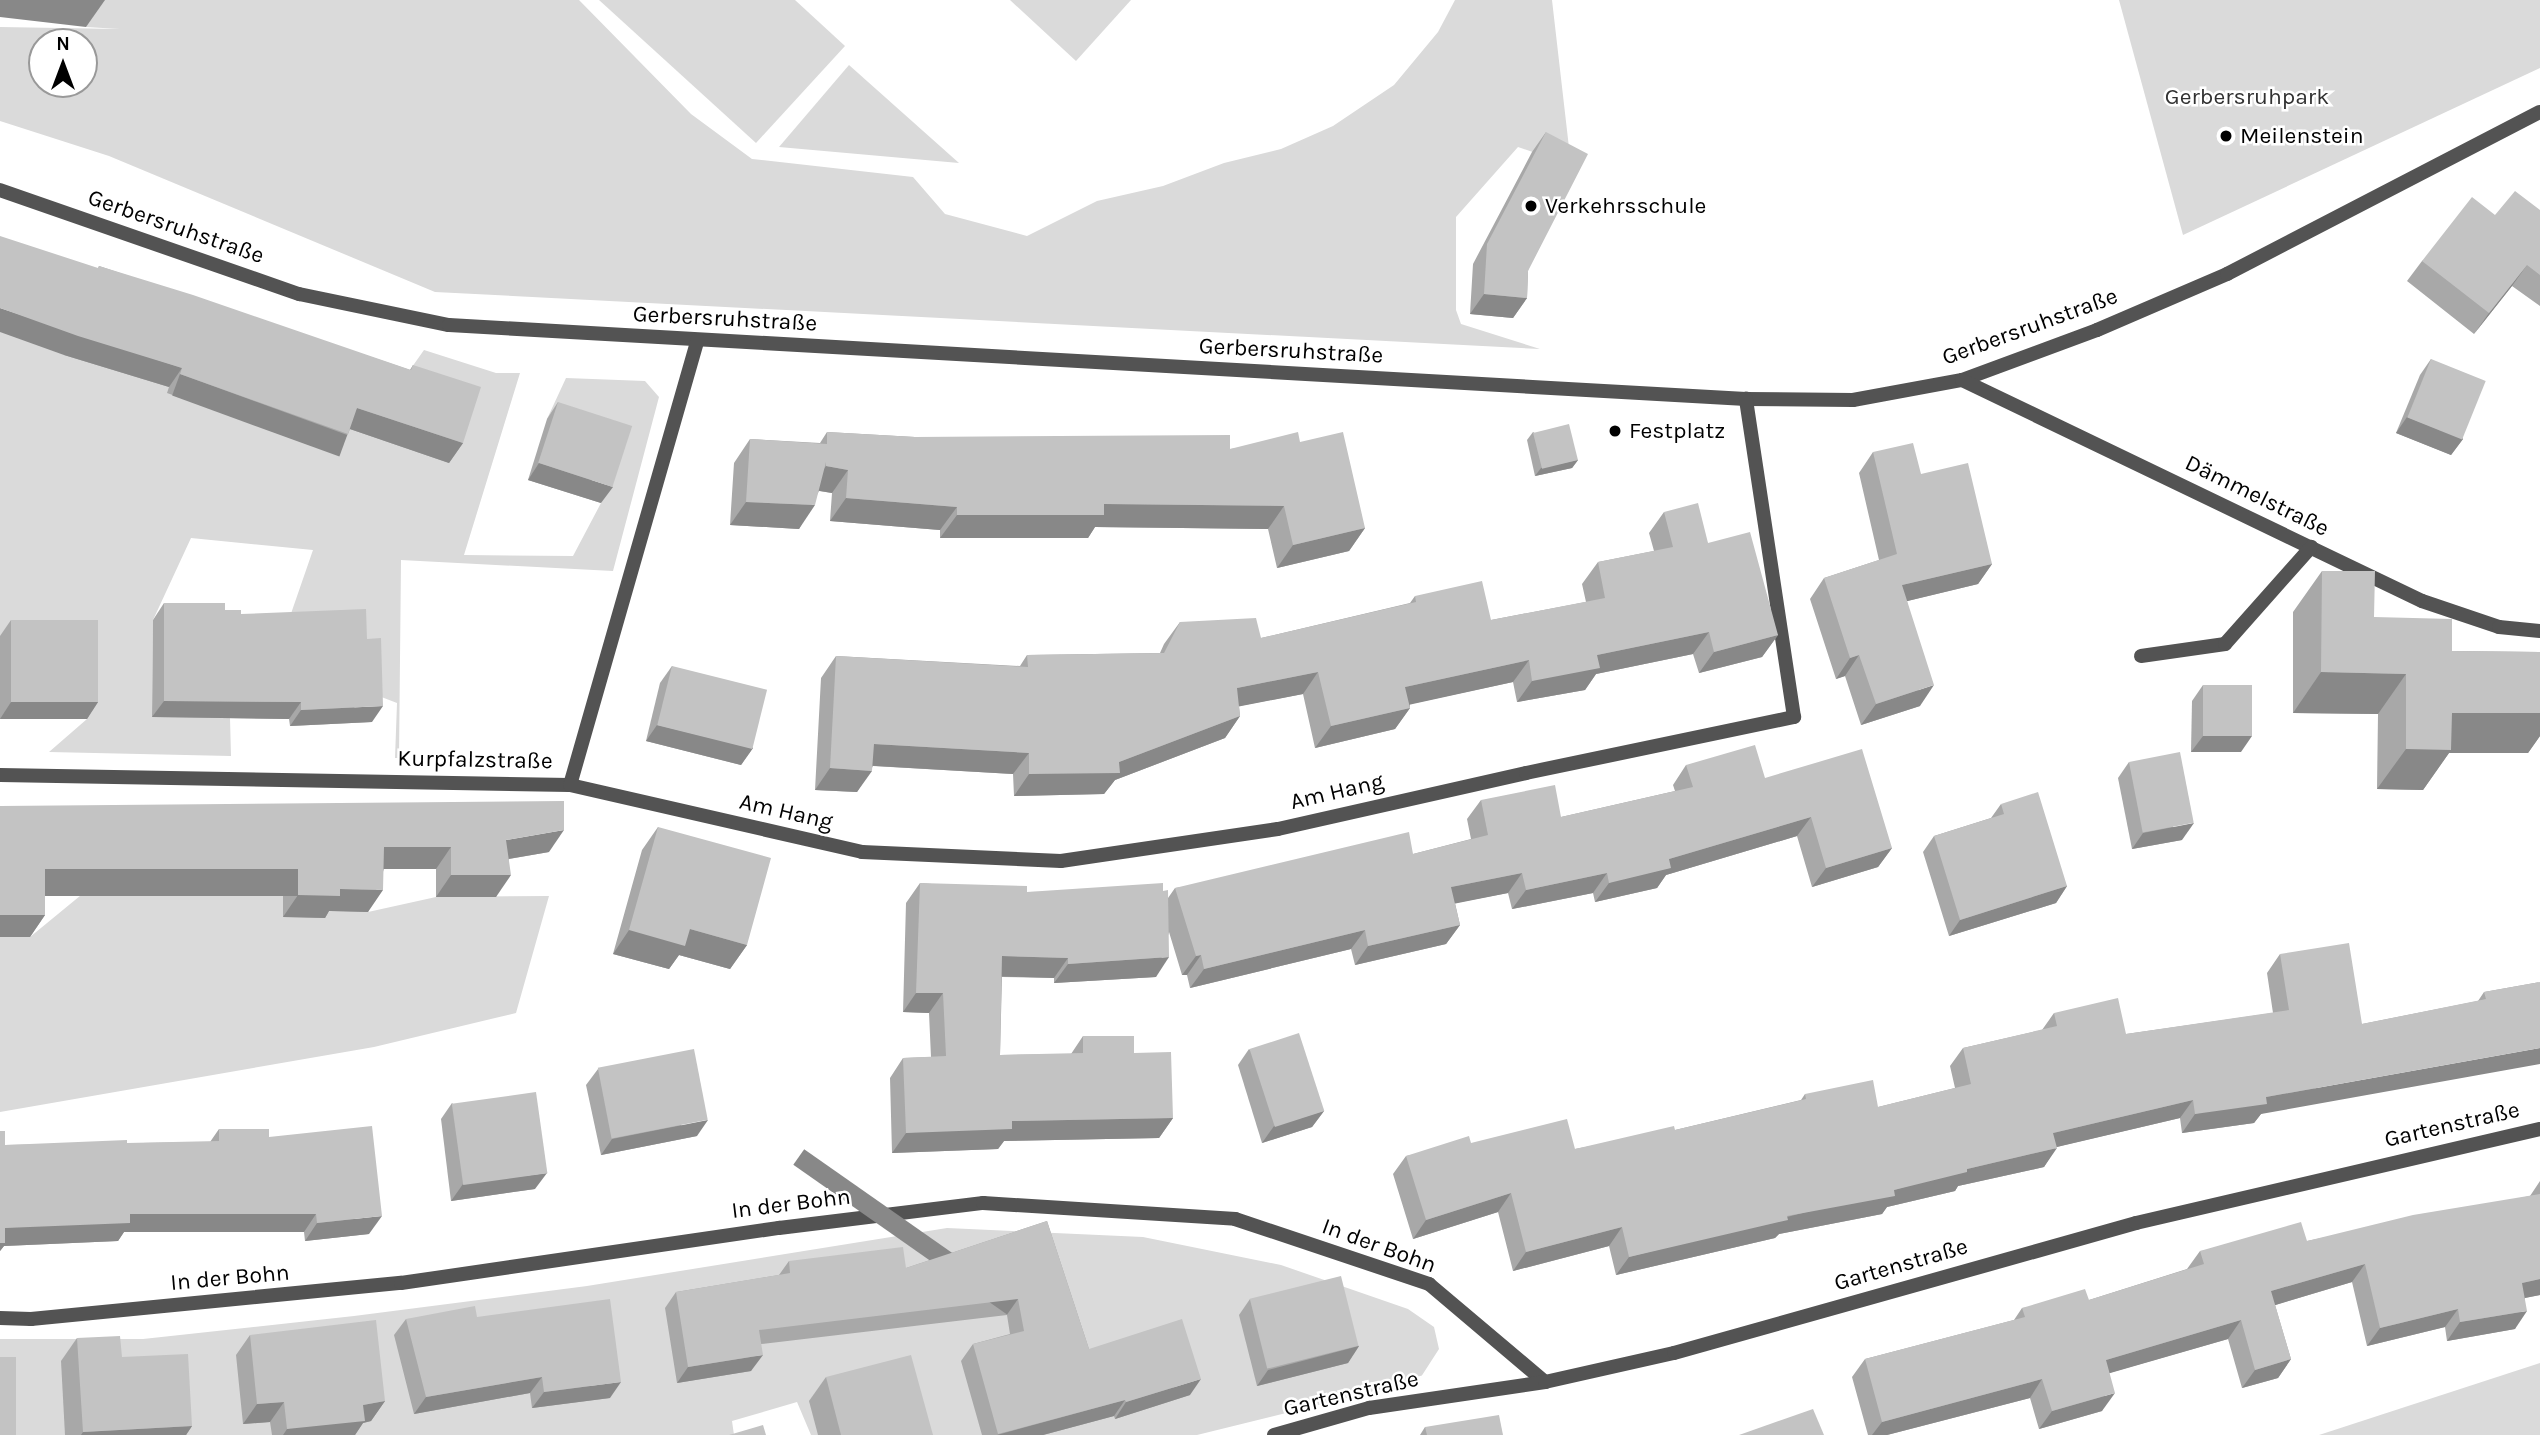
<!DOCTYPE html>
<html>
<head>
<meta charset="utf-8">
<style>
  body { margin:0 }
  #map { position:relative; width:2540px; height:1435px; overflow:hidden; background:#fff; font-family:Karla,sans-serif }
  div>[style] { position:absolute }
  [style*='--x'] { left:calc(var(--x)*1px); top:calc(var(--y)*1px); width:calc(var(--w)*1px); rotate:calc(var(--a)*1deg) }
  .green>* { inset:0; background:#dadada }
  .minor>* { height:14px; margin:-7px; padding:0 7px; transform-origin:7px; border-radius:7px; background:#535353 }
  .wall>* { inset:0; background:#a8a8a8 }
  .shaded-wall>* { inset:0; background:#888; transform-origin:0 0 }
  .building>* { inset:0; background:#c3c3c3; transform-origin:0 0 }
  .dots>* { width:19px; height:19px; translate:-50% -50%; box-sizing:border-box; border:4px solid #fff; border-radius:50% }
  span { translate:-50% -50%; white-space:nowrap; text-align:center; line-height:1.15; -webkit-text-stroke:5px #fff; paint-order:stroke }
  .park-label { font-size:23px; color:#313131 }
  .poi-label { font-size:23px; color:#000 }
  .left { translate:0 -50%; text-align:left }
  .street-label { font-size:23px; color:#000 }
  .north { position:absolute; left:28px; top:28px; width:70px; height:70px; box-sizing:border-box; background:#fff; border:2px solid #999; border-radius:50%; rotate:0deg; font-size:19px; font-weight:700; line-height:28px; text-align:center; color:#000 }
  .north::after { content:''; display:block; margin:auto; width:24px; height:32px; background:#000; clip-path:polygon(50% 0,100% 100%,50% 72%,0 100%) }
</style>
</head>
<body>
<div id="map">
  <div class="green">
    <i style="clip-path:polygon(evenodd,89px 0,579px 0,691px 114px,752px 159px,913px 177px,945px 214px,1027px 236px,1097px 201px,1163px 186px,1224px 163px,1281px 149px,1333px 126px,1394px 85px,1438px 32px,1455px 0,1552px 0,1571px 165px,1518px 147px,1456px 217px,1456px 310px,1461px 324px,1540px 349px,435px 292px,109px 156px,0 121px,0 27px,120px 29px,86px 27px,89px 0,42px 42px,84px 42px,84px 84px,42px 84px,42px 42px)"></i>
    <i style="clip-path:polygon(599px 0,795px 0,845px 46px,756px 143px)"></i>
    <i style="clip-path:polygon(1010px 0,1131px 0,1076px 61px)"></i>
    <i style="clip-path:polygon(2119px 0,2540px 0,2540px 68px,2183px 235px)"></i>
    <i style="clip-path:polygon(849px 65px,959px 163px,779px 147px)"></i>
    <i style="clip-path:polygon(0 331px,400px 384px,424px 350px,496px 373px,520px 373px,464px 555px,573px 556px,601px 503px,621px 442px,547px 419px,566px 378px,645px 381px,659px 397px,613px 571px,401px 560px,399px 758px,395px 758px,397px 703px,371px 693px,286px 628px,313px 550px,191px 538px,153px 620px,152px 717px,230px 718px,231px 756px,49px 752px,87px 719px,0 636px)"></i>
    <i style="clip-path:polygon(284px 826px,283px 917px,324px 918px,325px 911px,368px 912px,436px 897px,549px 896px,516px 1013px,374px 1047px,0 1112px,0 937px,30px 937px,86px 891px)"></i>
    <i style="clip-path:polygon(947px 1228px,1143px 1237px,1281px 1265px,1408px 1309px,1434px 1327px,1439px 1349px,1419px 1380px,1197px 1435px,811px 1435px,797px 1402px,732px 1421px,734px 1435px,0 1435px,0 1339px,143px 1339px,354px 1316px,587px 1286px)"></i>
    <i style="clip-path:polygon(2540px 1363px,2540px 1435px,2319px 1435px)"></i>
  </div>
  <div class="minor">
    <i style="--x:0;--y:190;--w:317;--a:19.2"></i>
    <i style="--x:299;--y:294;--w:153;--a:11.7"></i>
    <i style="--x:449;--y:325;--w:1299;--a:3.27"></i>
    <i style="--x:1746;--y:399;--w:107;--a:0.5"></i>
    <i style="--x:1853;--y:400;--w:111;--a:-10.4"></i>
    <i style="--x:1962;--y:380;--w:144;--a:-20.3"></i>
    <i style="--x:2097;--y:330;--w:142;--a:-23.3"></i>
    <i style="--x:2227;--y:274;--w:352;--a:-27.4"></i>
    <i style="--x:1962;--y:380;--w:510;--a:25.66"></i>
    <i style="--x:2422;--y:601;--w:81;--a:18.7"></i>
    <i style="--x:2499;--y:627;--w:41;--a:5.6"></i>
    <i style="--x:2141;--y:656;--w:85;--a:-8.1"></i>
    <i style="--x:2225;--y:644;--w:130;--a:-48.4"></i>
    <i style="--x:0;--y:775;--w:570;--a:1.01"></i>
    <i style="--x:570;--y:785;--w:463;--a:-74"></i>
    <i style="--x:570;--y:785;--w:300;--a:12.9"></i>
    <i style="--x:862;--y:852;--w:199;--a:2.6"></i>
    <i style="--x:1061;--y:861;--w:219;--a:-8.4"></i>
    <i style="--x:1278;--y:829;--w:254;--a:-12.7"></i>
    <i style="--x:1526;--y:773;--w:274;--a:-11.8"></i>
    <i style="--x:1794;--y:717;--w:322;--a:-98.6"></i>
    <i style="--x:0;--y:1318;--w:31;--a:2"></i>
    <i style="--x:31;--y:1319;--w:372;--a:-5.6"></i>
    <i style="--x:401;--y:1283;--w:382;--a:-8.3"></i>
    <i style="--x:779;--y:1228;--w:206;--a:-7"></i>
    <i style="--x:983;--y:1203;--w:253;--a:3.6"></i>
    <i style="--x:1235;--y:1219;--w:205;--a:18.5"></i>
    <i style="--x:1429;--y:1284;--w:152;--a:40.2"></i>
    <i style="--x:1274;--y:1435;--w:99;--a:-15.9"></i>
    <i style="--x:1369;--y:1408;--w:178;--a:-8.4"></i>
    <i style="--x:1545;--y:1382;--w:132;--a:-12.7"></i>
    <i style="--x:1674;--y:1353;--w:480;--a:-15.7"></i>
    <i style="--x:2136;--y:1223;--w:415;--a:-13.1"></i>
  </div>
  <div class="wall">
    <i style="clip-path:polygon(1546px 132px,1528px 271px,1527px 298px,1513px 318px,1470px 314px,1473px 264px,1532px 152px)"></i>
    <i style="clip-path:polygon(2540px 210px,2540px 306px,2512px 286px,2474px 334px,2407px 281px,2422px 261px,2495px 215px)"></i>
    <i style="clip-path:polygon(99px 266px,410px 370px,413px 365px,463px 443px,449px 463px,350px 429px,348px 434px,335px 453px,167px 393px,169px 387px,64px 355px)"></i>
    <i style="clip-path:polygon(2431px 359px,2463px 439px,2451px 455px,2396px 433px,2420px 375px)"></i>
    <i style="clip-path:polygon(558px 402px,601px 503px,528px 480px,547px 419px)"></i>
    <i style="clip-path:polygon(827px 432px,915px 437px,1230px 449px,1300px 442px,1365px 528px,1349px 551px,1277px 568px,1268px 529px,1095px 527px,1088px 538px,940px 538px,940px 530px,830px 521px,832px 493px,819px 491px,799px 529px,730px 525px,734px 463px,750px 439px,820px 443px)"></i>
    <i style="clip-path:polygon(1533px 432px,1578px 460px,1572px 468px,1535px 476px,1527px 440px)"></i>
    <i style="clip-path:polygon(1873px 452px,1921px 474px,1992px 564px,1978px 584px,1907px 601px,1920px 706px,1861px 725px,1845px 676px,1836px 679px,1810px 599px,1824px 578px,1879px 560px,1859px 473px)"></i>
    <i style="clip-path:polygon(1664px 512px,1708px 543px,1778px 635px,1762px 657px,1699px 673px,1693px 654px,1596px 674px,1585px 690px,1517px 702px,1513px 682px,1410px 704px,1410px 708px,1395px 729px,1315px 748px,1303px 694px,1239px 706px,1240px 716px,1225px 738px,1115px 780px,1104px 794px,1014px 796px,1013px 774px,873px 766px,857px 792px,815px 790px,821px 678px,836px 656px,1020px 666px,1027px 655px,1160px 653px,1164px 644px,1180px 622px,1261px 638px,1410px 603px,1415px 596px,1491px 620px,1586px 602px,1582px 584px,1598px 562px,1654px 551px,1649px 533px)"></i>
    <i style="clip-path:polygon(2322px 571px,2374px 617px,2452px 651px,2540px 652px,2540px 736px,2528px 753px,2449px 753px,2423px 790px,2377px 789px,2378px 714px,2293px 713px,2293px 612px)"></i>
    <i style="clip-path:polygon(164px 603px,225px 610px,241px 614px,372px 722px,290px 726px,289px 719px,152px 717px,153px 620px)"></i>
    <i style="clip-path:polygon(11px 620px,98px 702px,87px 719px,0 719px,0 636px)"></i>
    <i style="clip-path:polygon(672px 666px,753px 748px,741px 765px,646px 741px,660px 683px)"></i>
    <i style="clip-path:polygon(2203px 685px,2241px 752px,2191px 752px,2192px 701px)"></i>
    <i style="clip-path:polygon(2129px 762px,2182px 840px,2132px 849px,2118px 778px)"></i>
    <i style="clip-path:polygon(1686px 765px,1765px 778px,1892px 848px,1878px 867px,1812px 887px,1797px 836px,1666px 875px,1657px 888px,1595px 902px,1593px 893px,1512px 909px,1508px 893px,1455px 903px,1460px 925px,1446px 944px,1355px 965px,1351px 949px,1190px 988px,1187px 975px,1182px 975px,1169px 932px,1156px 977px,1054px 983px,1054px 978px,1002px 977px,1000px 1055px,1071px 1054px,1083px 1036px,1134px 1053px,1173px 1118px,1159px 1138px,1004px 1141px,998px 1149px,892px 1153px,890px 1078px,903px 1058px,931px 1057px,929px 1013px,903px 1012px,906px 903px,920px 883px,1027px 892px,1163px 891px,1168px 898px,1175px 888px,1413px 854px,1471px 839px,1467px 819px,1481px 800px,1561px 817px,1675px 791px,1673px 785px)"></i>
    <i style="clip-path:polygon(2001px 804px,2067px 886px,2056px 903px,1949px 936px,1923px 852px,1934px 836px,1991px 818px)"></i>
    <i style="clip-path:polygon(0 806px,549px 852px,509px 859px,496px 897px,436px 897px,436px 869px,384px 869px,368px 912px,329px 911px,325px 918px,283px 917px,283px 891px,45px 891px,45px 915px,30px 937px)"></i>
    <i style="clip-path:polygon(658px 827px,747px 945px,730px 969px,679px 955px,669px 969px,613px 954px,642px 850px)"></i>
    <i style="clip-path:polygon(2280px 954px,2362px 1024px,2478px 1001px,2484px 992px,2540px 982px,2261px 1114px,2254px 1123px,2182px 1133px,2180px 1118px,2056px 1147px,2044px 1167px,1958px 1186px,1955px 1191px,1887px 1207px,1882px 1214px,1779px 1234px,1775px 1238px,1616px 1275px,1609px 1246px,1513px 1271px,1498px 1212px,1413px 1239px,1393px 1174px,1406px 1156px,1471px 1143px,1575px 1149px,1675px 1130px,1801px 1100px,1805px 1094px,1878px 1107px,1955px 1088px,1950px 1066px,1963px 1048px,2042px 1030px,2054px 1013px,2126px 1034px,2273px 1013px,2267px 973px)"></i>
    <i style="clip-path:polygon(1249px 1049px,1324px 1111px,1312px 1127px,1262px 1143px,1238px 1065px)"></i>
    <i style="clip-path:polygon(598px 1069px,697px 1136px,601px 1155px,586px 1085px)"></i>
    <i style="clip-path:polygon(452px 1103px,535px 1189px,451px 1201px,441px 1119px)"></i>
    <i style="clip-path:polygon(219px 1129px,269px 1137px,369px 1234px,305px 1241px,304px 1232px,124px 1232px,118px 1241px,4px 1246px,0 1251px,0 1131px,5px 1145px,210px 1142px)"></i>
    <i style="clip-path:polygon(2540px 1181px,2540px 1295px,2525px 1298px,2515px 1329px,2447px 1341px,2445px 1327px,2367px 1346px,2352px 1282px,2275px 1305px,2291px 1359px,2278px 1378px,2242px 1388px,2228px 1339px,2109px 1373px,2102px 1411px,2039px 1429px,2030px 1398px,1887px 1435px,1868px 1435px,1852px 1377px,1865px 1359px,2014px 1320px,2022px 1308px,2089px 1300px,2187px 1269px,2200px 1251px,2307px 1241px,2530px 1196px)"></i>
    <i style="clip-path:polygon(1047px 1221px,1089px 1349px,1190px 1395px,1115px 1419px,1114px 1416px,1043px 1435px,982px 1435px,961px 1361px,973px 1344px,1010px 1334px,1007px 1315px,761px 1344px,751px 1371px,677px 1383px,665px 1308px,676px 1292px,779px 1275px,789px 1261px,906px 1268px)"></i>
    <i style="clip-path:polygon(1250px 1299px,1359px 1346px,1348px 1363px,1257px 1386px,1239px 1315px)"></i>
    <i style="clip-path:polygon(477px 1317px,610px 1398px,532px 1408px,530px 1393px,414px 1414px,394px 1335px,406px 1319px)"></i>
    <i style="clip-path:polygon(250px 1335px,385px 1401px,371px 1421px,363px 1423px,355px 1435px,272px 1435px,270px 1422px,243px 1424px,236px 1355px)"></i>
    <i style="clip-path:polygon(77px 1338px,122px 1357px,192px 1426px,186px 1435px,65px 1435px,61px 1361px)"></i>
    <i style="clip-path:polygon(826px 1377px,933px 1435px,818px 1435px,809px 1401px)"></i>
    <i style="clip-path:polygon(1425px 1427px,1503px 1435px,1420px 1435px)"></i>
  </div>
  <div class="shaded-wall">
    <i style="clip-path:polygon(0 0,105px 0,86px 27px,0 17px)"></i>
    <i style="clip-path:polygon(2527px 265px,2512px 286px,2474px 334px,2489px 313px)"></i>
    <i style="clip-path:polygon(1484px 294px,1527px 298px,1513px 318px,1470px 314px)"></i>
    <i style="clip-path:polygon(0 308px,182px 368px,169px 387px,64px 355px,0 332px)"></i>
    <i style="left:180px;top:374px;width:178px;height:23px;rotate:20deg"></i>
    <i style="clip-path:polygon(357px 408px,463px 443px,449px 463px,344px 427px)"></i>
    <i style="clip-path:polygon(2407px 417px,2463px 439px,2451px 455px,2396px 433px)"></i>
    <i style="clip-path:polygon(1578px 460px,1572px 468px,1535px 476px,1541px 468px)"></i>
    <i style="clip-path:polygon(539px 463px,613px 487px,601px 503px,528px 480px)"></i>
    <i style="clip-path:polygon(826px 466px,848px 470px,832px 493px,809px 489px)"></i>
    <i style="clip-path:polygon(846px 498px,957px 507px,940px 530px,830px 521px)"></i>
    <i style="clip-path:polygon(746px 502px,815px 505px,799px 529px,730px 525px)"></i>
    <i style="clip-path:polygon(1104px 504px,1284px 506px,1268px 529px,1095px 527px,1088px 538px,940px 538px,957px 515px)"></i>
    <i style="clip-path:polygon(1365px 528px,1349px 551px,1277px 568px,1293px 545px)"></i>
    <i style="clip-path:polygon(1992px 564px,1978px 584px,1887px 606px,1902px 585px)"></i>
    <i style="clip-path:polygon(1709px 632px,1693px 654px,1596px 674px,1585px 690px,1517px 702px,1532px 681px,1597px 655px)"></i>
    <i style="clip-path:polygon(1778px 635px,1762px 657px,1699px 673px,1714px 652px)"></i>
    <i style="clip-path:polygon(1859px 655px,1845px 676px,1836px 679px,1850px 658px)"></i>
    <i style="clip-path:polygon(1529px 660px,1513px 682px,1390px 709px,1405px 687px)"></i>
    <i style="clip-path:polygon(1318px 672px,1303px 694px,1221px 710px,1237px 688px)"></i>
    <i style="clip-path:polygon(2321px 672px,2406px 674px,2378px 714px,2293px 713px)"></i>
    <i style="clip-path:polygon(1934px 685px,1920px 706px,1861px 725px,1876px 704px)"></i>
    <i style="clip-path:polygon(164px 701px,301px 702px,289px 719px,152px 717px)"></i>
    <i style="clip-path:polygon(11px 702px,98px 702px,87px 719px,0 719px)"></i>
    <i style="clip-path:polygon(383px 706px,372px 722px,290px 726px,301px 710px)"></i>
    <i style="clip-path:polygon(1410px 708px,1395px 729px,1315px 748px,1331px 726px)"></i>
    <i style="clip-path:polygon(2452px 713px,2540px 713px,2540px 736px,2528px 753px,2449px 753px,2423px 790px,2377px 789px,2406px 749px)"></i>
    <i style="clip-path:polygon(1240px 716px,1225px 738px,1115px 780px,1104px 794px,1014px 796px,1029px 774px,1119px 762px)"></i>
    <i style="clip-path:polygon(657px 725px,753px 748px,741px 765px,646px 741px)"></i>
    <i style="clip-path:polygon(2203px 736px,2252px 736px,2241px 752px,2191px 752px)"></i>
    <i style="clip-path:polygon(874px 744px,1029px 753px,1013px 774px,859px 765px)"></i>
    <i style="clip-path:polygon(830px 768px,872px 771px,857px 792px,815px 790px)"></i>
    <i style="clip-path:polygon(1811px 817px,1797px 836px,1666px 875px,1657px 888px,1595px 902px,1609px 883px,1669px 859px)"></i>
    <i style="clip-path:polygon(2194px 823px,2182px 840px,2132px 849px,2143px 833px)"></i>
    <i style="clip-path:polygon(564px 830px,549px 852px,491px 862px,506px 840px)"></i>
    <i style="clip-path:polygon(384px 847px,451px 847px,436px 869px,368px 869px)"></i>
    <i style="clip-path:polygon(1892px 848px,1878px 867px,1812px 887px,1826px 868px)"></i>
    <i style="left:45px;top:869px;width:253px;height:27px"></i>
    <i style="clip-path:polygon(1522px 873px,1508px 893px,1438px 907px,1451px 887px)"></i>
    <i style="clip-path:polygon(1607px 873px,1593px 893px,1512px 909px,1526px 890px)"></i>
    <i style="clip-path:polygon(451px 875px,511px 875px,496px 897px,436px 897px)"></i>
    <i style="clip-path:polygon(2067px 886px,2056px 903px,1949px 936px,1960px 920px)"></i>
    <i style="clip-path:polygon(340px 889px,383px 890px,368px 912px,329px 911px,325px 918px,283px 917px,298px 895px)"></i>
    <i style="clip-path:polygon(0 915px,45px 915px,30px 937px,0 937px)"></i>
    <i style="clip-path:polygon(1460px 925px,1446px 944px,1355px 965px,1368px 946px)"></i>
    <i style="clip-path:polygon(690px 929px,747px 945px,730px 969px,679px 955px,669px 969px,613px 954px,629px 930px)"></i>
    <i style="clip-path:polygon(1365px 930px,1351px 949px,1190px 988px,1204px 969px)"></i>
    <i style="clip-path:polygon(1201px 955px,1187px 975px,1182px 975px,1196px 956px)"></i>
    <i style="clip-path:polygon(1002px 956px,1068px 958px,1054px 978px,989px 976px)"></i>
    <i style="clip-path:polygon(1169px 957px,1156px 977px,1054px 983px,1068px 964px)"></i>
    <i style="clip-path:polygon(916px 993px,943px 993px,929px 1013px,903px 1012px)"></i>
    <i style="clip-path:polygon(2540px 1048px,2540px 1064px,2261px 1114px,2254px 1123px,2182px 1133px,2195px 1114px,2266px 1097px)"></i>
    <i style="clip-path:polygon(2193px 1100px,2180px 1118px,2040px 1151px,2053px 1133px)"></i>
    <i style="clip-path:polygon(1324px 1111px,1312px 1127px,1262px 1143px,1274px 1126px)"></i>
    <i style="clip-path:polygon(1173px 1118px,1159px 1138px,1004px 1141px,998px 1149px,892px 1153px,906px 1133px,1012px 1121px)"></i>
    <i style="clip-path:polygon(708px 1120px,697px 1136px,601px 1155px,612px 1139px)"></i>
    <i style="clip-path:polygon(2057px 1148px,2044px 1167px,1958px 1186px,1955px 1191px,1887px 1207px,1882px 1214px,1779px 1234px,1775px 1238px,1616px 1275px,1629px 1257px,1894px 1190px,1967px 1169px)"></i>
    <i style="clip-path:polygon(547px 1173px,535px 1189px,451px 1201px,463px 1184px)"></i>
    <i style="clip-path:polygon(1511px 1193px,1498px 1212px,1413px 1239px,1426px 1220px)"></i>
    <i style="clip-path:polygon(130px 1214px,316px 1214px,304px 1232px,124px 1232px,118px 1241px,4px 1246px,0 1251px,0 1235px,5px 1228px)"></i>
    <i style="clip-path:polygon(382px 1216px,369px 1234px,305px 1241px,317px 1223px)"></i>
    <i style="clip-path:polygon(1622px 1227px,1609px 1246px,1513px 1271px,1526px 1252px)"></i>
    <i style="clip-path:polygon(2365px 1264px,2352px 1282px,2259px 1310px,2271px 1291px)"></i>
    <i style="clip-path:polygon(2540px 1279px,2540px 1295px,2509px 1301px,2522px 1283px)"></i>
    <i style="left:1018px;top:1299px;width:19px;height:261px;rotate:125deg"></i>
    <i style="clip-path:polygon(2458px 1309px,2445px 1327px,2367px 1346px,2380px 1328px)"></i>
    <i style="clip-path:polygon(2527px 1311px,2515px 1329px,2447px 1341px,2460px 1322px)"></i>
    <i style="clip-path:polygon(2241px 1320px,2228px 1339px,2093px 1378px,2106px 1360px)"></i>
    <i style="clip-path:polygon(1359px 1346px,1348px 1363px,1257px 1386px,1268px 1370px)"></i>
    <i style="clip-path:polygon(763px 1355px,751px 1371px,677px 1383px,688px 1367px)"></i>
    <i style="clip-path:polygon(2291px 1359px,2278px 1378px,2242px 1388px,2255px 1370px)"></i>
    <i style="clip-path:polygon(542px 1377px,530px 1393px,414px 1414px,426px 1397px)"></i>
    <i style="clip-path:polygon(1201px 1379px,1190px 1395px,1115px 1419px,1126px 1402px)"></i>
    <i style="clip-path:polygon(2042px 1379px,2030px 1398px,1887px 1435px,1872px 1435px,1882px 1422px)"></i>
    <i style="clip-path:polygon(621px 1382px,610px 1398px,532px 1408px,544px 1392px)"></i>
    <i style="clip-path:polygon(2115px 1393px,2102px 1411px,2039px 1429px,2052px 1411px)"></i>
    <i style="clip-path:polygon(1125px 1400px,1114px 1416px,1043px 1435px,997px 1435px)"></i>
    <i style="clip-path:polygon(385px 1401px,371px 1421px,363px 1423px,355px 1435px,283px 1435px,287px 1429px,363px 1405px)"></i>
    <i style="clip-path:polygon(284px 1402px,270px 1422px,243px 1424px,257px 1404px)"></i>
    <i style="clip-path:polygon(192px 1426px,186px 1435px,81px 1435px,83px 1432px)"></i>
  </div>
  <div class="building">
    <i style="clip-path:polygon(1546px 132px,1588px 154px,1528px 271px,1527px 298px,1484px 294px,1487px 244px)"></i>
    <i style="clip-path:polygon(2515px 191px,2540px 210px,2540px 275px,2527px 265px,2489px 313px,2422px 261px,2472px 197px,2495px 215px)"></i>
    <i style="clip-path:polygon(0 236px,98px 268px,99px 266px,193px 295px,411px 370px,413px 365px,481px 387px,463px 443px,357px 408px,348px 434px,180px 374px,182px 368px,78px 336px,0 308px)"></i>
    <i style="left:2431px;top:359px;width:59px;height:63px;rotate:22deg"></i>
    <i style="left:558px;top:402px;width:78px;height:64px;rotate:18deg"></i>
    <i style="left:1569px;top:424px;width:37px;height:37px;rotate:76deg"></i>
    <i style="clip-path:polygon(827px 432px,915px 437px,1230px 435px,1230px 449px,1298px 432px,1300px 442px,1343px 432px,1365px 528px,1293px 545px,1284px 506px,1104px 504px,1104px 515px,957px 515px,957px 507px,846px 498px,848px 470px,826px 466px,826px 462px,815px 505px,746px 502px,750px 439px,827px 444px)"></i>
    <i style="clip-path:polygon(1913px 443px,1921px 474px,1968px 463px,1992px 564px,1902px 585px,1934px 685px,1876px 704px,1859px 655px,1850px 658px,1824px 578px,1897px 554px,1873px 452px)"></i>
    <i style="clip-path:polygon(1698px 503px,1708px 543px,1750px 532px,1778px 635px,1714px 652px,1709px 632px,1597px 655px,1600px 668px,1532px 681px,1529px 660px,1405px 687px,1410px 708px,1331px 726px,1318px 672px,1237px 688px,1240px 716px,1119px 762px,1120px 773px,1029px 774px,1029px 753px,874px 744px,872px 771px,830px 768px,836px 656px,1028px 667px,1027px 655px,1164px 653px,1180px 622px,1256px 618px,1261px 638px,1416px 602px,1415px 596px,1482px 581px,1491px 620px,1605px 598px,1598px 562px,1673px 547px,1664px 512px)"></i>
    <i style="clip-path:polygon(2322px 571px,2375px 571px,2374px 617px,2452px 619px,2452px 651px,2540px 652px,2540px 713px,2452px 713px,2451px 750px,2406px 749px,2406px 674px,2321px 672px)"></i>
    <i style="clip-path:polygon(164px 603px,225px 603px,225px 610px,241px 610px,241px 614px,366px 609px,367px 639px,381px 638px,383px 706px,301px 710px,301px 702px,164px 701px)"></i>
    <i style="left:11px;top:620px;width:87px;height:82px"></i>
    <i style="left:672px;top:666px;width:98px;height:61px;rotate:14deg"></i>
    <i style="left:2203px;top:685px;width:49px;height:51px"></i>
    <i style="clip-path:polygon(1755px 745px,1765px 778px,1862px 749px,1892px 848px,1826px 868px,1811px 817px,1669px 859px,1671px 868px,1609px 883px,1607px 873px,1526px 890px,1522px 873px,1451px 887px,1460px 925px,1368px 946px,1365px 930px,1204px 969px,1201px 955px,1196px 956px,1175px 888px,1409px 832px,1413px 854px,1488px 835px,1481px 800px,1555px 785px,1561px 817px,1693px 787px,1686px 765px)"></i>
    <i style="left:2180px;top:752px;width:72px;height:52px;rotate:79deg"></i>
    <i style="clip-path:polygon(2038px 792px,2067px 886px,1960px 920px,1934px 836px,2004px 814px,2001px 804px)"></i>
    <i style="clip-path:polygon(564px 801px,564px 830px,506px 840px,511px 875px,451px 875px,451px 847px,384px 847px,383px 890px,340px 889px,340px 896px,298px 895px,298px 869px,45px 869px,45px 915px,0 915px,0 806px)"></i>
    <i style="clip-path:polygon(658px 827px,771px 858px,747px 945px,690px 929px,685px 946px,629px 930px)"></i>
    <i style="clip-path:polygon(920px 883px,1027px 886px,1027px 892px,1163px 883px,1163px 891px,1168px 890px,1169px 957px,1068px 964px,1068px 958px,1002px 956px,1000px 1055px,1083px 1053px,1083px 1036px,1134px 1036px,1134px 1053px,1171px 1052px,1173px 1118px,1012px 1121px,1012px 1129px,906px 1133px,903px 1058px,946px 1056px,943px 993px,916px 993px)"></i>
    <i style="clip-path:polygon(2349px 943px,2362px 1024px,2486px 999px,2484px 992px,2540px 982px,2540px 1048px,2266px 1097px,2267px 1104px,2195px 1114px,2193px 1100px,2053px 1133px,2057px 1148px,1967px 1169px,1967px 1172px,1894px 1190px,1895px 1196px,1787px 1216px,1788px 1220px,1629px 1257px,1622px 1227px,1526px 1252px,1511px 1193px,1426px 1220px,1406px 1156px,1469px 1136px,1471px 1143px,1567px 1119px,1575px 1149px,1674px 1126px,1675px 1130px,1806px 1099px,1805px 1094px,1873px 1080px,1878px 1107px,1971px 1084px,1963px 1048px,2057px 1026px,2054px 1013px,2118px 998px,2126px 1034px,2289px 1010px,2280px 954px)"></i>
    <i style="left:1299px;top:1033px;width:82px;height:52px;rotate:72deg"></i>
    <i style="left:694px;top:1049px;width:72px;height:98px;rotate:79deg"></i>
    <i style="left:536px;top:1092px;width:82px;height:85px;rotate:82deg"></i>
    <i style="clip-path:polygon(372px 1126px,382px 1216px,317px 1223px,316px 1214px,130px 1214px,130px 1223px,5px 1228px,5px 1243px,0 1243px,0 1131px,5px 1131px,5px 1145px,127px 1140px,127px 1143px,219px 1141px,219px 1129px,269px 1129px,269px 1137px)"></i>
    <i style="clip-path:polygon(2540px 1194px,2540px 1279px,2522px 1283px,2527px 1311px,2460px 1322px,2458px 1309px,2380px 1328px,2365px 1264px,2271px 1291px,2291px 1359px,2255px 1370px,2241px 1320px,2106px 1360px,2115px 1393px,2052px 1411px,2042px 1379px,1882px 1422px,1865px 1359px,2025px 1317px,2022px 1308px,2085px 1289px,2089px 1300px,2204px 1264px,2200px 1251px,2301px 1222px,2307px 1241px,2413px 1215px)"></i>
    <i style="clip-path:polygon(1047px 1221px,1089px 1349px,1182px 1319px,1201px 1379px,1126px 1402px,1125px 1400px,998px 1434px,973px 1344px,1024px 1331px,1018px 1299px,759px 1330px,763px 1355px,688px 1367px,676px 1292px,790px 1273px,789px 1261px,903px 1247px,906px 1268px)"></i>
    <i style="left:1341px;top:1276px;width:72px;height:94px;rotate:76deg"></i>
    <i style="clip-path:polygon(610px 1299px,621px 1382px,544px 1392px,542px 1377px,426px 1397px,406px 1319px,475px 1306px,477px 1317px)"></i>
    <i style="clip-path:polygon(376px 1320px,385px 1401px,363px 1405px,365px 1421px,287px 1429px,284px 1402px,257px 1404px,250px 1335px)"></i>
    <i style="clip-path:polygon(120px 1336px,122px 1357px,188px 1354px,192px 1426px,83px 1432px,77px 1338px)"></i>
    <i style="clip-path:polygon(911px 1355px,933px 1435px,841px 1435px,826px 1377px)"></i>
    <i style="left:0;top:1357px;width:16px;height:78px"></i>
    <i style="clip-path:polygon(1813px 1409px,1824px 1435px,1739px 1435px)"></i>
    <i style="clip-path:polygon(1499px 1415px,1503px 1435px,1427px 1435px,1425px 1427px)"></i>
    <i style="clip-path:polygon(763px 1425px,766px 1435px,729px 1435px)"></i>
  </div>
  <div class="dots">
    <i style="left:2226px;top:136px;background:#000"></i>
    <i style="left:1531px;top:206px;background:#000"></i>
    <i style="left:1615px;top:431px;background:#000"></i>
  </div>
  <div class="park-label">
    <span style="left:2247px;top:97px">Gerbersruhpark</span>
  </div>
  <div class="poi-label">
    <span class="left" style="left:2240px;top:136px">Meilenstein</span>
    <span class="left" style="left:1545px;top:206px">Verkehrsschule</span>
    <span class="left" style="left:1629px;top:431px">Festplatz</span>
  </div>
  <div class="street-label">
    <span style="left:176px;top:227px;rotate:19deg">Gerbersruhstraße</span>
    <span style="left:725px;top:319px;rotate:3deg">Gerbersruhstraße</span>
    <span style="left:2030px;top:327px;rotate:-20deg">Gerbersruhstraße</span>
    <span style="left:1291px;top:351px;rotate:3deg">Gerbersruhstraße</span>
    <span style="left:2257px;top:496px;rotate:26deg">Dämmelstraße</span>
    <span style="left:475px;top:760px;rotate:1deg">Kurpfalzstraße</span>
    <span style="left:1337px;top:792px;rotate:-13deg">Am Hang</span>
    <span style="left:786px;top:812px;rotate:13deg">Am Hang</span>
    <span style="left:2452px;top:1125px;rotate:-13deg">Gartenstraße</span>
    <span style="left:791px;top:1204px;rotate:-7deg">In der Bohn</span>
    <span style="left:1379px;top:1246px;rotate:20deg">In der Bohn</span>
    <span style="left:1901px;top:1265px;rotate:-16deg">Gartenstraße</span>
    <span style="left:230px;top:1278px;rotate:-5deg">In der Bohn</span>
    <span style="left:1351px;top:1394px;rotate:-13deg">Gartenstraße</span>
  </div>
  <div class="north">N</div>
</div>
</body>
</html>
